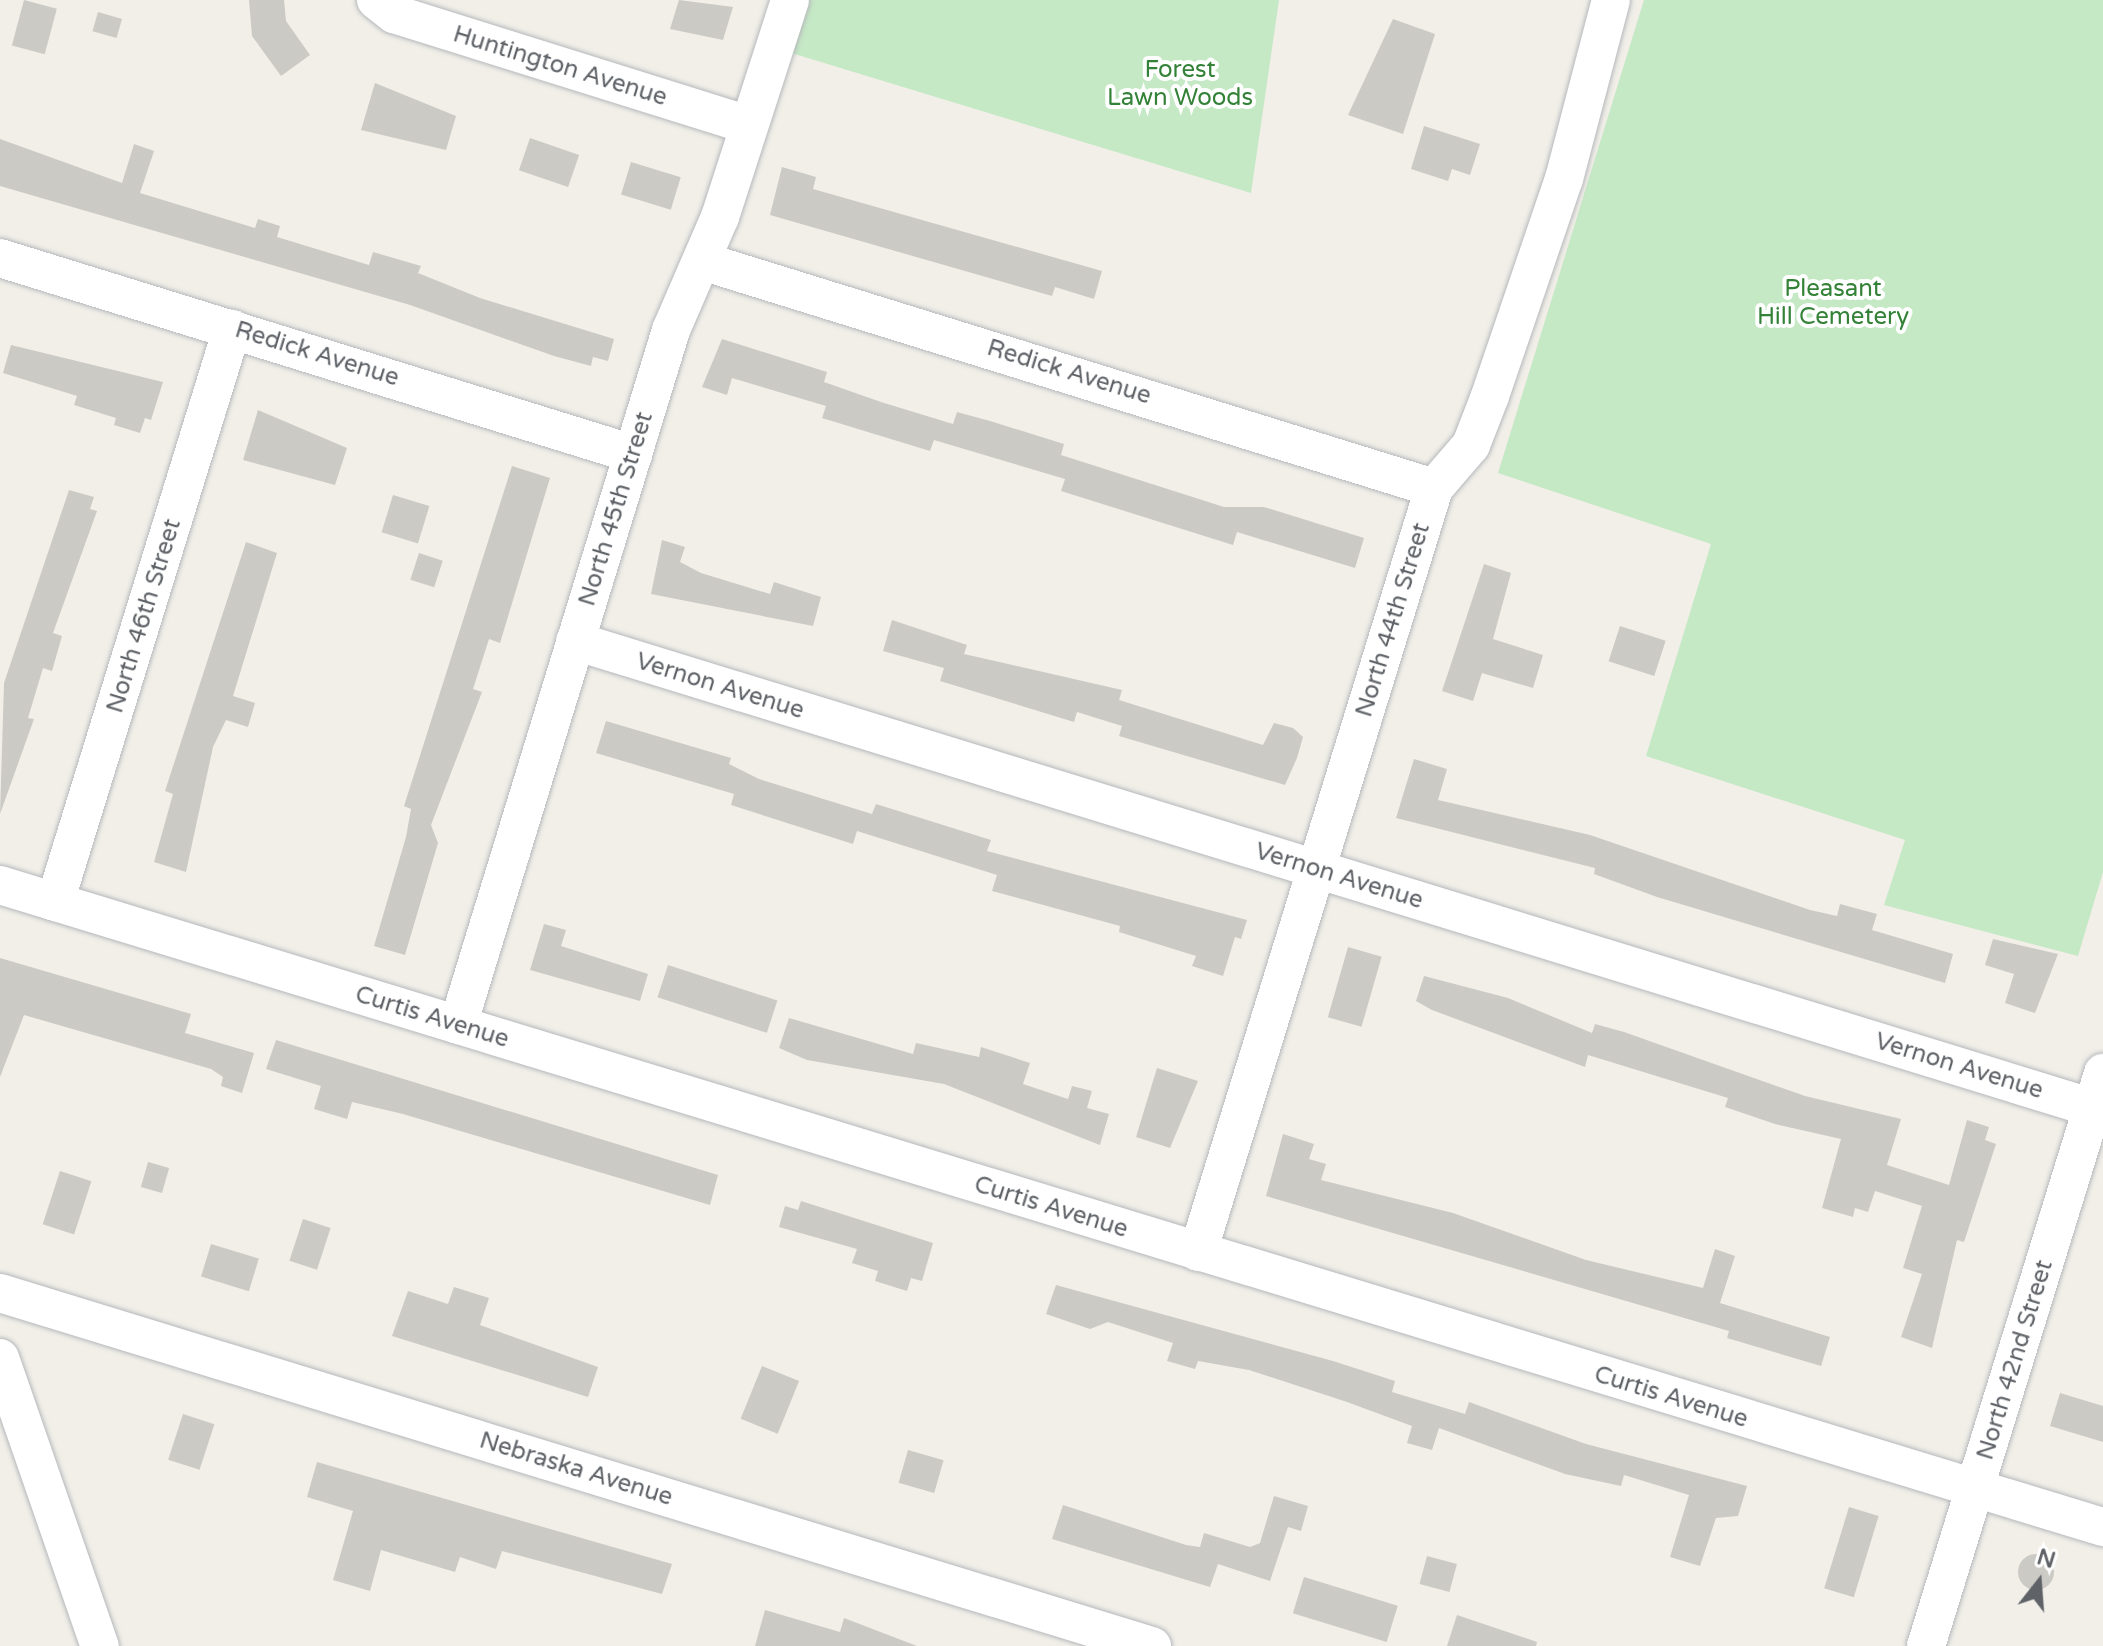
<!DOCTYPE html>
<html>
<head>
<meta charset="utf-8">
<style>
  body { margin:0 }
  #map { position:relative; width:2103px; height:1646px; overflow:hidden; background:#f1efe8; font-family:"Varela Round",sans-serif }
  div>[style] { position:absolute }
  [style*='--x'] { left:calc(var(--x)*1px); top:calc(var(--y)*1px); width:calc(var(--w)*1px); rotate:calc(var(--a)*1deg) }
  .green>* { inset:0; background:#c5e8c5 }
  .building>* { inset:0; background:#cccac5; transform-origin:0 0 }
  .round { border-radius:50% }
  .roads { filter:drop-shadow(0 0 2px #b5b8bc) drop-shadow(0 0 2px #b5b8bc) }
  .minor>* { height:38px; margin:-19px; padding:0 19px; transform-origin:19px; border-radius:19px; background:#fff }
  span { translate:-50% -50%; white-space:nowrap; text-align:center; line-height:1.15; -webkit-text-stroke:8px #fff; paint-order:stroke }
  .street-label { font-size:24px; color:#5f6368 }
  .park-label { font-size:24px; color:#348238 }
  .north { position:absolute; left:1999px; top:1542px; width:80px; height:80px; -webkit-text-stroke:6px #fff; paint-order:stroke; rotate:17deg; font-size:22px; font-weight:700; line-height:32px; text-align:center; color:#5f6368 }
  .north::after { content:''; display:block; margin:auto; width:28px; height:36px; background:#5f6368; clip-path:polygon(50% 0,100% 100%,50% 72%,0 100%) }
</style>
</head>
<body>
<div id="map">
  <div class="green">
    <i style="clip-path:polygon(790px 0,1279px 0,1251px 193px,775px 48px)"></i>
    <i style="clip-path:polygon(1644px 0,2103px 0,2103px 872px,2078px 956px,1884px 905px,1905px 840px,1646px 756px,1711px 544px,1498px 473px)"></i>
  </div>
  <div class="building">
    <i style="left:24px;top:0;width:34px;height:47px;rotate:15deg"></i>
    <i style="clip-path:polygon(249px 0,284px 0,286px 21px,310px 55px,281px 76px,252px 36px)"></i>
    <i style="clip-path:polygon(679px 0,733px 7px,723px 40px,670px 29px)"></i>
    <i style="left:98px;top:12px;width:25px;height:20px;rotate:16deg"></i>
    <i style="clip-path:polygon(1393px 19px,1435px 34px,1403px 134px,1348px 115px)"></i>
    <i style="clip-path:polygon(375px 83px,456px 116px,446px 150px,361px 130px)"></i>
    <i style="clip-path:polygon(1424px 126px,1480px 144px,1470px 175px,1452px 169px,1448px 181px,1411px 169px)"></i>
    <i style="left:530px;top:138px;width:52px;height:34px;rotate:19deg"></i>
    <i style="clip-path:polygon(0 139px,122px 183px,134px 144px,154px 151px,140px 193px,255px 228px,258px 219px,280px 226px,277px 237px,369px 265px,373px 252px,421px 266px,418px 273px,480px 298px,614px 339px,608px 361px,593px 357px,591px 366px,554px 356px,410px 305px,0 186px)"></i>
    <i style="left:631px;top:162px;width:52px;height:34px;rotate:17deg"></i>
    <i style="clip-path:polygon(782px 167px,816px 177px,813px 189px,1102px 271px,1094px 299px,1055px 287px,1052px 296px,770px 215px)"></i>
    <i style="clip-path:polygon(722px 339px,827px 372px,824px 382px,881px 402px,953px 424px,957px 412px,990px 421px,1064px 444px,1061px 455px,1224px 507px,1264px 507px,1364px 538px,1355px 568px,1237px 532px,1233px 545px,1061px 491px,1065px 479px,934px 440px,930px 451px,822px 418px,826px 406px,732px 378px,727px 395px,702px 387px)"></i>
    <i style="clip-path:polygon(11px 345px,163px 382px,151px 420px,145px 418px,140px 433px,114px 425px,116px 418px,74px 405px,77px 396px,3px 373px)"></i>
    <i style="clip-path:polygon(258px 410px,347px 448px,335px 485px,243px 460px)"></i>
    <i style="clip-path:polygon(512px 466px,550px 478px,500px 643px,489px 639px,473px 689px,482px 692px,431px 825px,438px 843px,405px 955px,374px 946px,406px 837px,411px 809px,404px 806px)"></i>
    <i style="clip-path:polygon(69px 490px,94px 497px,90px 509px,97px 511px,53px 633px,62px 636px,52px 671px,43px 668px,28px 718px,34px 719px,0 814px,4px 683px)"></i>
    <i style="left:393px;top:495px;width:38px;height:39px;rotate:17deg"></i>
    <i style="clip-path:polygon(662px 540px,685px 547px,680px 562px,701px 573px,770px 594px,774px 582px,821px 597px,813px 626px,651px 594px)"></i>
    <i style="clip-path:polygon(246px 542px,277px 553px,233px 696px,255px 703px,248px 727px,226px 720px,213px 747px,186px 872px,154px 862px,173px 794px,165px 791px)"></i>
    <i style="left:419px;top:553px;width:25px;height:28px;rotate:18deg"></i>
    <i style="clip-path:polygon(1484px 564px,1511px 573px,1493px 639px,1543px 655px,1533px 688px,1482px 673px,1473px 701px,1442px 691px)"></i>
    <i style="clip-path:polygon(892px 620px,967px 645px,964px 654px,1122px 690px,1119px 700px,1263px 745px,1274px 723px,1293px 728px,1303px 737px,1297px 758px,1285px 785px,1119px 736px,1122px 726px,1077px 712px,1074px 722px,940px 681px,944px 668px,883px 651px)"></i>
    <i style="left:1620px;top:626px;width:48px;height:37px;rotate:18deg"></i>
    <i style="clip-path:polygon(606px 721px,731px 758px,729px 764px,759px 779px,872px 814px,876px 804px,991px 840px,987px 851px,1247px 920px,1241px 939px,1235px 937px,1223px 976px,1192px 966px,1196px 956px,1119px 932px,1120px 926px,992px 891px,997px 875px,857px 831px,853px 844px,731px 805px,734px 794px,596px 753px)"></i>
    <i style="clip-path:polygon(1414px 759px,1447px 769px,1438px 800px,1590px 835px,1810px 910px,1837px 916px,1840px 904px,1877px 914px,1872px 930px,1953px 954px,1945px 983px,1657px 897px,1594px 874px,1595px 868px,1396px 818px)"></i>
    <i style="clip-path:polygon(544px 924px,566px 930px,561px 946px,648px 974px,640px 1001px,530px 970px)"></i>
    <i style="clip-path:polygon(1993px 939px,2058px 954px,2035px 1013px,2005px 1003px,2014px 974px,1985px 965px)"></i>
    <i style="left:1348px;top:947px;width:35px;height:73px;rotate:16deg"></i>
    <i style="clip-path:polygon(0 958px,191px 1014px,185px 1033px,254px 1053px,242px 1093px,221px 1086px,223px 1077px,211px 1069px,24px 1015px,0 1077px)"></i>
    <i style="left:668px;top:965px;width:115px;height:34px;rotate:18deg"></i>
    <i style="clip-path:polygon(1424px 976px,1508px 998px,1592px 1033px,1595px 1024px,1624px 1032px,1805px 1096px,1901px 1119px,1887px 1165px,1949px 1185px,1967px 1120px,1989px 1127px,1985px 1140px,1996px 1144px,1964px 1242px,1957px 1240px,1932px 1348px,1901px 1337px,1922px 1274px,1903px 1268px,1922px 1206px,1875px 1191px,1868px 1212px,1855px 1208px,1853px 1217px,1822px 1208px,1841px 1139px,1775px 1124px,1725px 1107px,1728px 1098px,1588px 1055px,1585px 1067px,1432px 1010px,1416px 1001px)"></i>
    <i style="clip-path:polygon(789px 1018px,913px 1054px,916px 1043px,979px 1057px,981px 1047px,1030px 1063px,1023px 1084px,1068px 1099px,1072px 1086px,1092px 1091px,1087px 1108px,1109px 1114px,1100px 1145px,944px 1084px,807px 1060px,779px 1048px)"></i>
    <i style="clip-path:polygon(276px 1040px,718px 1175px,710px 1205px,403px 1114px,352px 1102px,347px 1119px,314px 1109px,321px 1086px,266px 1069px)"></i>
    <i style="clip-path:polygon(1157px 1068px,1198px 1081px,1170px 1148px,1136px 1137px)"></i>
    <i style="clip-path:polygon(1283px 1134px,1314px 1144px,1309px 1159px,1326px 1164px,1321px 1180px,1453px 1213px,1586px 1260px,1703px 1288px,1715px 1249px,1735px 1256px,1720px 1303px,1830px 1337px,1821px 1366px,1727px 1338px,1729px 1331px,1266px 1196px)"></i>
    <i style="left:148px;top:1162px;width:22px;height:26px;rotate:16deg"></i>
    <i style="left:60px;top:1171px;width:33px;height:56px;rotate:18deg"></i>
    <i style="clip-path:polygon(801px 1201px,933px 1243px,922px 1281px,911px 1278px,907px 1291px,875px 1281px,878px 1271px,852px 1263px,857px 1249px,779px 1227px,785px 1206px,798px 1210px)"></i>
    <i style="left:303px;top:1219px;width:29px;height:44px;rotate:18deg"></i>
    <i style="left:211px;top:1244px;width:50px;height:34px;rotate:17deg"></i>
    <i style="clip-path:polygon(1056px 1285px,1333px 1361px,1395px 1381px,1392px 1392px,1465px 1414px,1469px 1402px,1586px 1444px,1747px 1486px,1738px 1516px,1716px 1518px,1700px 1566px,1670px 1557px,1689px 1495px,1624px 1475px,1621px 1486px,1565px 1474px,1439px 1428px,1432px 1450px,1407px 1443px,1412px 1426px,1347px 1402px,1249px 1370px,1198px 1361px,1195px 1369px,1167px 1361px,1173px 1343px,1108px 1322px,1090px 1329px,1046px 1314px)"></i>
    <i style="clip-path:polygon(454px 1287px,489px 1298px,480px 1325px,598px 1367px,588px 1397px,392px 1336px,408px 1291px,448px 1304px)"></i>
    <i style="left:762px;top:1366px;width:40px;height:57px;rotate:22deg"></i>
    <i style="clip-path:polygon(2060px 1393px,2103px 1406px,2103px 1442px,2050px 1426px)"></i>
    <i style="left:183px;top:1414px;width:33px;height:48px;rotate:18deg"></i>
    <i style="left:908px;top:1450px;width:37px;height:34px;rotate:16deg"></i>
    <i style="clip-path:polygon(317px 1462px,672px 1564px,662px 1594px,502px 1551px,496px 1569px,460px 1557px,455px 1572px,381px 1550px,370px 1591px,333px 1580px,353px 1511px,307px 1497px)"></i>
    <i style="clip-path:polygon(1274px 1496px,1308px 1506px,1301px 1531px,1288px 1527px,1270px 1581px,1218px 1564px,1210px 1587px,1052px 1539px,1063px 1505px,1186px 1545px,1200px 1547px,1204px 1533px,1250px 1547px,1260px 1543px)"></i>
    <i style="left:1849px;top:1507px;width:31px;height:85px;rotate:17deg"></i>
    <i class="round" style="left:2018px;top:1554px;width:36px;height:36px"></i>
    <i style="left:1427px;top:1556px;width:31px;height:29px;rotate:15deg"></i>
    <i style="left:1304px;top:1577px;width:98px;height:38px;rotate:17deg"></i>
    <i style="clip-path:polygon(765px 1610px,840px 1632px,844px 1618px,917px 1646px,755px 1646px)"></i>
    <i style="clip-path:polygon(1457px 1615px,1537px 1642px,1536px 1646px,1447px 1646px)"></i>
  </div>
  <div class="roads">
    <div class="minor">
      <i style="--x:376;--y:0;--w:23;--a:38"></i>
      <i style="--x:394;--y:14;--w:372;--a:17.4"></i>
      <i style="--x:0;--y:258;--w:663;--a:17.2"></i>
      <i style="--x:702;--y:261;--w:766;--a:17.23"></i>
      <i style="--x:575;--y:641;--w:1599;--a:17.1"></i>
      <i style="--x:0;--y:885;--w:2199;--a:16.98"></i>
      <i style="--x:55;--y:902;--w:600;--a:-72.83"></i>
      <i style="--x:458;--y:1025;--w:727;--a:-72.96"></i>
      <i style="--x:671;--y:330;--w:123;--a:-66.6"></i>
      <i style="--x:720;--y:217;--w:228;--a:-72.1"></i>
      <i style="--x:1198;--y:1252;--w:800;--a:-72.83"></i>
      <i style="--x:1434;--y:488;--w:57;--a:-49.3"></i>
      <i style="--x:1471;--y:445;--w:53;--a:-68.8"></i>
      <i style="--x:1490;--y:396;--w:229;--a:-71.2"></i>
      <i style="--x:1564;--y:179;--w:185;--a:-75.3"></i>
      <i style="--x:0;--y:1293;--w:1205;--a:17.04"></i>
      <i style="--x:0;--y:1358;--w:305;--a:70.9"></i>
      <i style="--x:1926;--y:1646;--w:600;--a:-72.83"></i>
    </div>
  </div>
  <div class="street-label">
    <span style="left:560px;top:66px;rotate:17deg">Huntington Avenue</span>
    <span style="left:317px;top:354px;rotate:17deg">Redick Avenue</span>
    <span style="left:1069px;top:372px;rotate:17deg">Redick Avenue</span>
    <span style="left:616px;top:509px;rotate:-73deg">North 45th Street</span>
    <span style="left:144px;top:616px;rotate:-73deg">North 46th Street</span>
    <span style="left:1393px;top:620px;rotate:-73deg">North 44th Street</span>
    <span style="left:720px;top:686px;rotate:17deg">Vernon Avenue</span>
    <span style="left:1339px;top:876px;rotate:17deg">Vernon Avenue</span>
    <span style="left:432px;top:1017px;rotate:17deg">Curtis Avenue</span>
    <span style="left:1959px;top:1066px;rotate:17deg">Vernon Avenue</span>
    <span style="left:1051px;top:1207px;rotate:17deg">Curtis Avenue</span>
    <span style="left:2015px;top:1360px;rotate:-73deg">North 42nd Street</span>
    <span style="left:1671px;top:1397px;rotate:17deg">Curtis Avenue</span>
    <span style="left:576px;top:1469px;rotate:17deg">Nebraska Avenue</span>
  </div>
  <div class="park-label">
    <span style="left:1180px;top:84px">Forest<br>Lawn Woods</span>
    <span style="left:1833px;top:303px">Pleasant<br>Hill Cemetery</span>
  </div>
  <div class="north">N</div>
</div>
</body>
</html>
